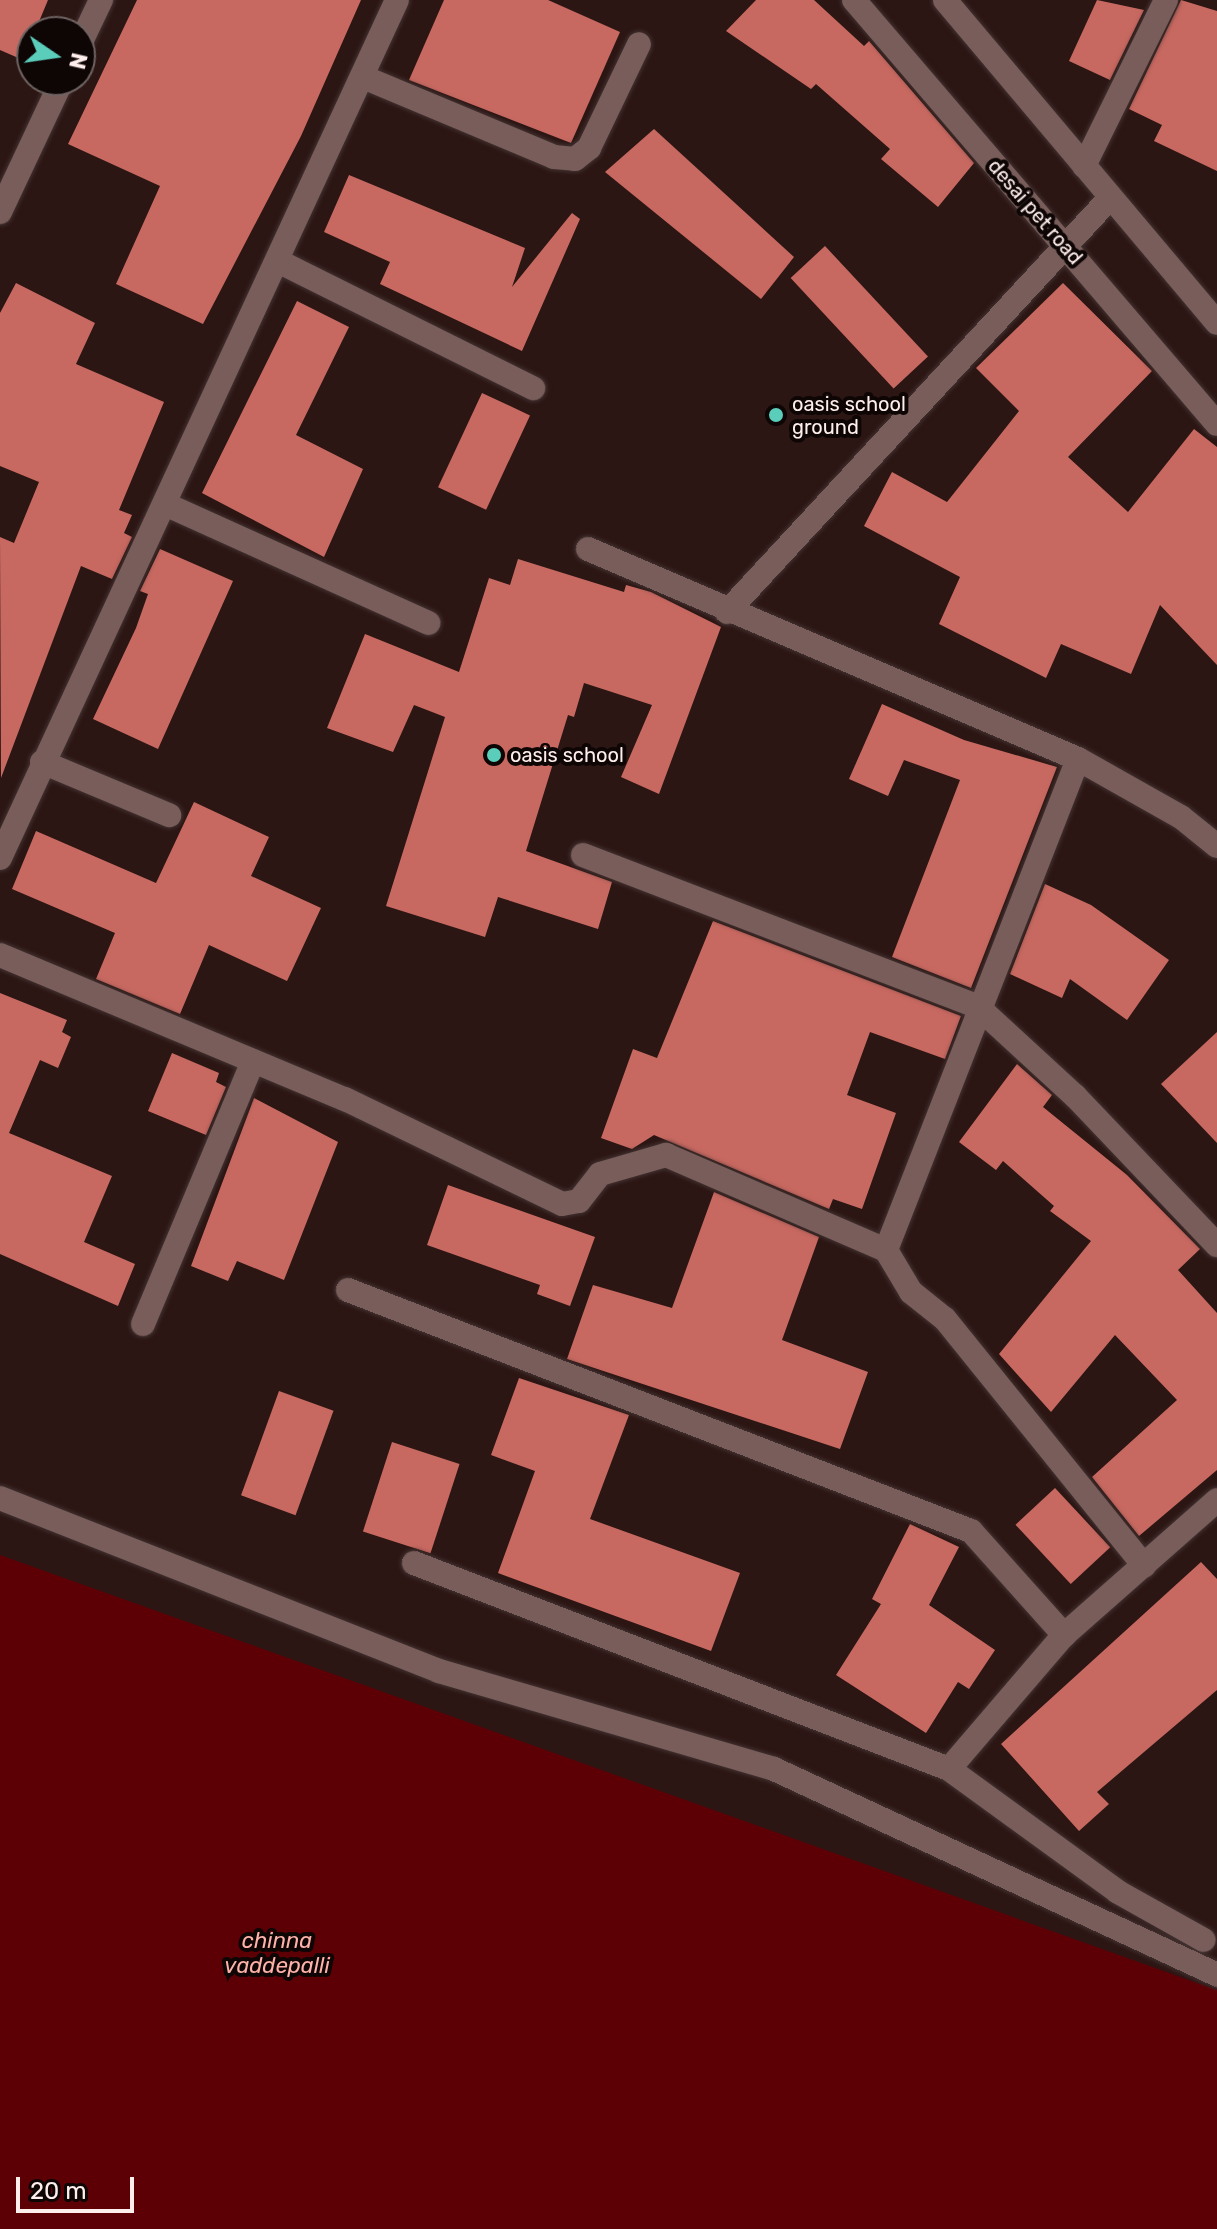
<!DOCTYPE html>
<html>
<head>
<meta charset="utf-8">
<style>
  body { margin:0 }
  #map { position:relative; width:1217px; height:2229px; overflow:hidden; background:#2c1614; font-family:Rubik,sans-serif }
  div>[style] { position:absolute }
  [style*='--x'] { left:calc(var(--x)*1px); top:calc(var(--y)*1px); width:calc(var(--w)*1px); rotate:calc(var(--a)*1deg) }
  .water>* { inset:0; background:#5d0006 }
  .building>* { inset:0; background:#c86961; transform-origin:0 0 }
  .roads { filter:drop-shadow(0 0 2px #423231) drop-shadow(0 0 2px #423231) }
  .minor>* { height:24px; margin:-12px; padding:0 12px; transform-origin:12px; border-radius:12px; background:#785d5a }
  .dots>* { width:22px; height:22px; translate:-50% -50%; box-sizing:border-box; border:4px solid #0e0505; border-radius:50% }
  span { translate:-50% -50%; white-space:nowrap; text-align:center; line-height:1.15; -webkit-text-stroke:8px #0e0505; paint-order:stroke }
  .street-label { font-size:20px; color:#ffefec }
  .poi-label { font-size:20px; color:#ffefec }
  .left { translate:0 -50%; text-align:left }
  .water-label { font-size:22px; color:#ffb2a9; font-style:italic }
  .north { position:absolute; left:16px; top:16px; width:80px; height:80px; box-sizing:border-box; background:#0e0505; border:2px solid #6e6361; border-radius:50%; rotate:103deg; font-size:22px; font-weight:700; line-height:32px; text-align:center; color:#ffefec }
  .north::after { content:''; display:block; margin:auto; width:28px; height:36px; background:#5bcebb; clip-path:polygon(50% 0,100% 100%,50% 72%,0 100%) }
  .scale { position:absolute; left:16px; top:2177px; width:118px; height:36px; box-sizing:border-box; border:4px solid #ffefec; border-top:0; padding-left:10px; font-size:24px; line-height:28px; white-space:nowrap; color:#ffefec; -webkit-text-stroke:6px #0e0505; paint-order:stroke }
</style>
</head>
<body>
<div id="map">
  <div class="water">
    <i style="clip-path:polygon(0 1555px,1217px 1990px,1217px 2229px,0 2229px)"></i>
  </div>
  <div class="building">
    <i style="clip-path:polygon(0 0,48px 0,23px 60px,0 50px)"></i>
    <i style="clip-path:polygon(137px 0,361px 0,301px 136px,203px 324px,116px 284px,160px 186px,68px 144px)"></i>
    <i style="clip-path:polygon(444px 0,548px 0,620px 32px,571px 143px,409px 80px)"></i>
    <i style="clip-path:polygon(756px 0,814px 0,864px 46px,869px 41px,974px 163px,938px 207px,881px 159px,890px 149px,816px 84px,811px 89px,726px 31px)"></i>
    <i style="clip-path:polygon(1097px 0,1144px 10px,1110px 80px,1069px 61px)"></i>
    <i style="clip-path:polygon(1181px 0,1217px 11px,1217px 171px,1154px 141px,1162px 125px,1129px 109px)"></i>
    <i style="clip-path:polygon(654px 129px,794px 257px,761px 299px,605px 172px)"></i>
    <i style="clip-path:polygon(349px 175px,525px 248px,512px 287px,572px 213px,580px 219px,522px 351px,380px 284px,390px 262px,324px 232px)"></i>
    <i style="left:825px;top:246px;width:151px;height:47px;rotate:47deg"></i>
    <i style="clip-path:polygon(16px 283px,95px 323px,76px 364px,164px 402px,119px 510px,132px 515px,124px 533px,132px 537px,112px 579px,81px 566px,1px 778px,0 537px,14px 543px,39px 482px,0 466px,0 313px)"></i>
    <i style="clip-path:polygon(1063px 283px,1152px 371px,1068px 457px,1128px 512px,1194px 429px,1217px 447px,1217px 665px,1160px 605px,1131px 674px,1061px 644px,1046px 678px,939px 624px,960px 577px,864px 526px,892px 472px,947px 502px,1019px 411px,976px 368px)"></i>
    <i style="clip-path:polygon(297px 301px,349px 327px,296px 435px,363px 469px,324px 557px,202px 493px)"></i>
    <i style="left:482px;top:393px;width:53px;height:104px;rotate:25deg"></i>
    <i style="clip-path:polygon(160px 549px,233px 581px,158px 749px,93px 719px,136px 628px,148px 594px,140px 591px)"></i>
    <i style="clip-path:polygon(518px 559px,624px 592px,626px 585px,651px 592px,721px 627px,659px 794px,621px 777px,652px 705px,584px 683px,574px 717px,568px 715px,526px 851px,612px 882px,598px 929px,498px 897px,485px 937px,386px 906px,445px 717px,414px 705px,393px 752px,327px 728px,365px 634px,459px 672px,489px 578px,510px 585px)"></i>
    <i style="clip-path:polygon(882px 704px,964px 740px,1057px 767px,971px 988px,892px 957px,960px 780px,904px 760px,888px 796px,849px 779px)"></i>
    <i style="clip-path:polygon(194px 802px,269px 837px,251px 876px,321px 908px,287px 981px,209px 945px,180px 1014px,96px 979px,115px 933px,12px 889px,36px 831px,156px 883px)"></i>
    <i style="clip-path:polygon(1045px 884px,1091px 905px,1169px 960px,1127px 1020px,1070px 979px,1062px 998px,1010px 974px)"></i>
    <i style="clip-path:polygon(713px 921px,961px 1016px,945px 1059px,870px 1032px,847px 1095px,896px 1113px,862px 1209px,833px 1199px,829px 1209px,654px 1135px,632px 1149px,601px 1138px,633px 1049px,657px 1058px)"></i>
    <i style="clip-path:polygon(0 993px,67px 1020px,62px 1032px,71px 1037px,58px 1068px,40px 1060px,9px 1133px,112px 1176px,84px 1242px,135px 1264px,118px 1306px,0 1254px)"></i>
    <i style="clip-path:polygon(1217px 1032px,1217px 1143px,1161px 1084px)"></i>
    <i style="clip-path:polygon(172px 1053px,219px 1073px,216px 1082px,226px 1087px,206px 1135px,148px 1111px)"></i>
    <i style="clip-path:polygon(1017px 1064px,1052px 1095px,1043px 1107px,1127px 1175px,1200px 1249px,1178px 1270px,1217px 1313px,1217px 1470px,1139px 1536px,1092px 1477px,1177px 1400px,1115px 1335px,1051px 1412px,999px 1354px,1091px 1241px,1050px 1211px,1054px 1206px,1003px 1161px,996px 1170px,959px 1142px)"></i>
    <i style="clip-path:polygon(254px 1098px,338px 1142px,284px 1280px,237px 1261px,228px 1281px,191px 1266px)"></i>
    <i style="clip-path:polygon(448px 1185px,595px 1237px,570px 1306px,537px 1294px,540px 1285px,427px 1245px)"></i>
    <i style="clip-path:polygon(714px 1192px,819px 1237px,782px 1340px,868px 1372px,840px 1449px,567px 1359px,593px 1285px,672px 1308px)"></i>
    <i style="clip-path:polygon(519px 1378px,629px 1415px,590px 1519px,740px 1573px,711px 1651px,498px 1573px,535px 1471px,491px 1455px)"></i>
    <i style="left:279px;top:1391px;width:58px;height:111px;rotate:20deg"></i>
    <i style="left:392px;top:1442px;width:71px;height:94px;rotate:18deg"></i>
    <i style="left:1055px;top:1488px;width:81px;height:54px;rotate:47deg"></i>
    <i style="clip-path:polygon(910px 1524px,959px 1547px,929px 1605px,995px 1650px,969px 1689px,958px 1682px,926px 1733px,836px 1675px,881px 1604px,872px 1599px)"></i>
    <i style="clip-path:polygon(1201px 1562px,1217px 1579px,1217px 1690px,1097px 1792px,1109px 1804px,1079px 1831px,1001px 1744px)"></i>
  </div>
  <div class="roads">
    <div class="minor">
      <i style="--x:854;--y:0;--w:558;--a:49.43"></i>
      <i style="--x:945;--y:0;--w:422;--a:49.9"></i>
      <i style="--x:80;--y:44;--w:49;--a:-64.5"></i>
      <i style="--x:363;--y:77;--w:207;--a:22.7"></i>
      <i style="--x:554;--y:157;--w:21;--a:5"></i>
      <i style="--x:575;--y:159;--w:18;--a:-38"></i>
      <i style="--x:589;--y:148;--w:115;--a:-64.3"></i>
      <i style="--x:1084;--y:166;--w:185;--a:-63.7"></i>
      <i style="--x:0;--y:212;--w:146;--a:-64.8"></i>
      <i style="--x:280;--y:262;--w:283;--a:26.5"></i>
      <i style="--x:165;--y:504;--w:289;--a:24.3"></i>
      <i style="--x:588;--y:549;--w:533;--a:23.2"></i>
      <i style="--x:1078;--y:759;--w:118;--a:29.4"></i>
      <i style="--x:1181;--y:817;--w:46;--a:38.9"></i>
      <i style="--x:727;--y:612;--w:564;--a:-47.23"></i>
      <i style="--x:42;--y:762;--w:138;--a:22.7"></i>
      <i style="--x:583;--y:855;--w:422;--a:21"></i>
      <i style="--x:977;--y:1006;--w:133;--a:42.6"></i>
      <i style="--x:1075;--y:1096;--w:206;--a:46.4"></i>
      <i style="--x:0;--y:858;--w:945;--a:-65.17"></i>
      <i style="--x:0;--y:955;--w:374;--a:22.7"></i>
      <i style="--x:345;--y:1099;--w:241;--a:25.8"></i>
      <i style="--x:562;--y:1204;--w:17;--a:-10"></i>
      <i style="--x:579;--y:1201;--w:34;--a:-52"></i>
      <i style="--x:600;--y:1174;--w:69;--a:-16.1"></i>
      <i style="--x:666;--y:1155;--w:240;--a:23.4"></i>
      <i style="--x:886;--y:1250;--w:49;--a:59.2"></i>
      <i style="--x:911;--y:1292;--w:43;--a:38.5"></i>
      <i style="--x:945;--y:1319;--w:317;--a:51.1"></i>
      <i style="--x:886;--y:1250;--w:527;--a:-68.64"></i>
      <i style="--x:348;--y:1290;--w:668;--a:21.15"></i>
      <i style="--x:971;--y:1531;--w:140;--a:48.2"></i>
      <i style="--x:143;--y:1324;--w:285;--a:-67.3"></i>
      <i style="--x:0;--y:1498;--w:472;--a:21.5"></i>
      <i style="--x:439;--y:1671;--w:349;--a:16.3"></i>
      <i style="--x:774;--y:1769;--w:489;--a:24.9"></i>
      <i style="--x:414;--y:1563;--w:573;--a:21.06"></i>
      <i style="--x:949;--y:1769;--w:209;--a:36"></i>
      <i style="--x:1118;--y:1892;--w:98;--a:29.2"></i>
      <i style="--x:949;--y:1769;--w:177;--a:-49.4"></i>
      <i style="--x:1064;--y:1635;--w:204;--a:-41.4"></i>
    </div>
  </div>
  <div class="dots">
    <i style="left:776px;top:415px;background:#5bcebb"></i>
    <i style="left:494px;top:755px;background:#5bcebb"></i>
  </div>
  <div class="street-label">
    <span style="left:1035px;top:212px;rotate:49deg">desai pet road</span>
  </div>
  <div class="poi-label">
    <span class="left" style="left:792px;top:416px">oasis school<br>ground</span>
    <span class="left" style="left:510px;top:755px">oasis school</span>
  </div>
  <div class="water-label">
    <span style="left:277px;top:1953px">chinna<br>vaddepalli</span>
  </div>
  <div class="north">N</div>
  <div class="scale">20 m</div>
</div>
</body>
</html>
